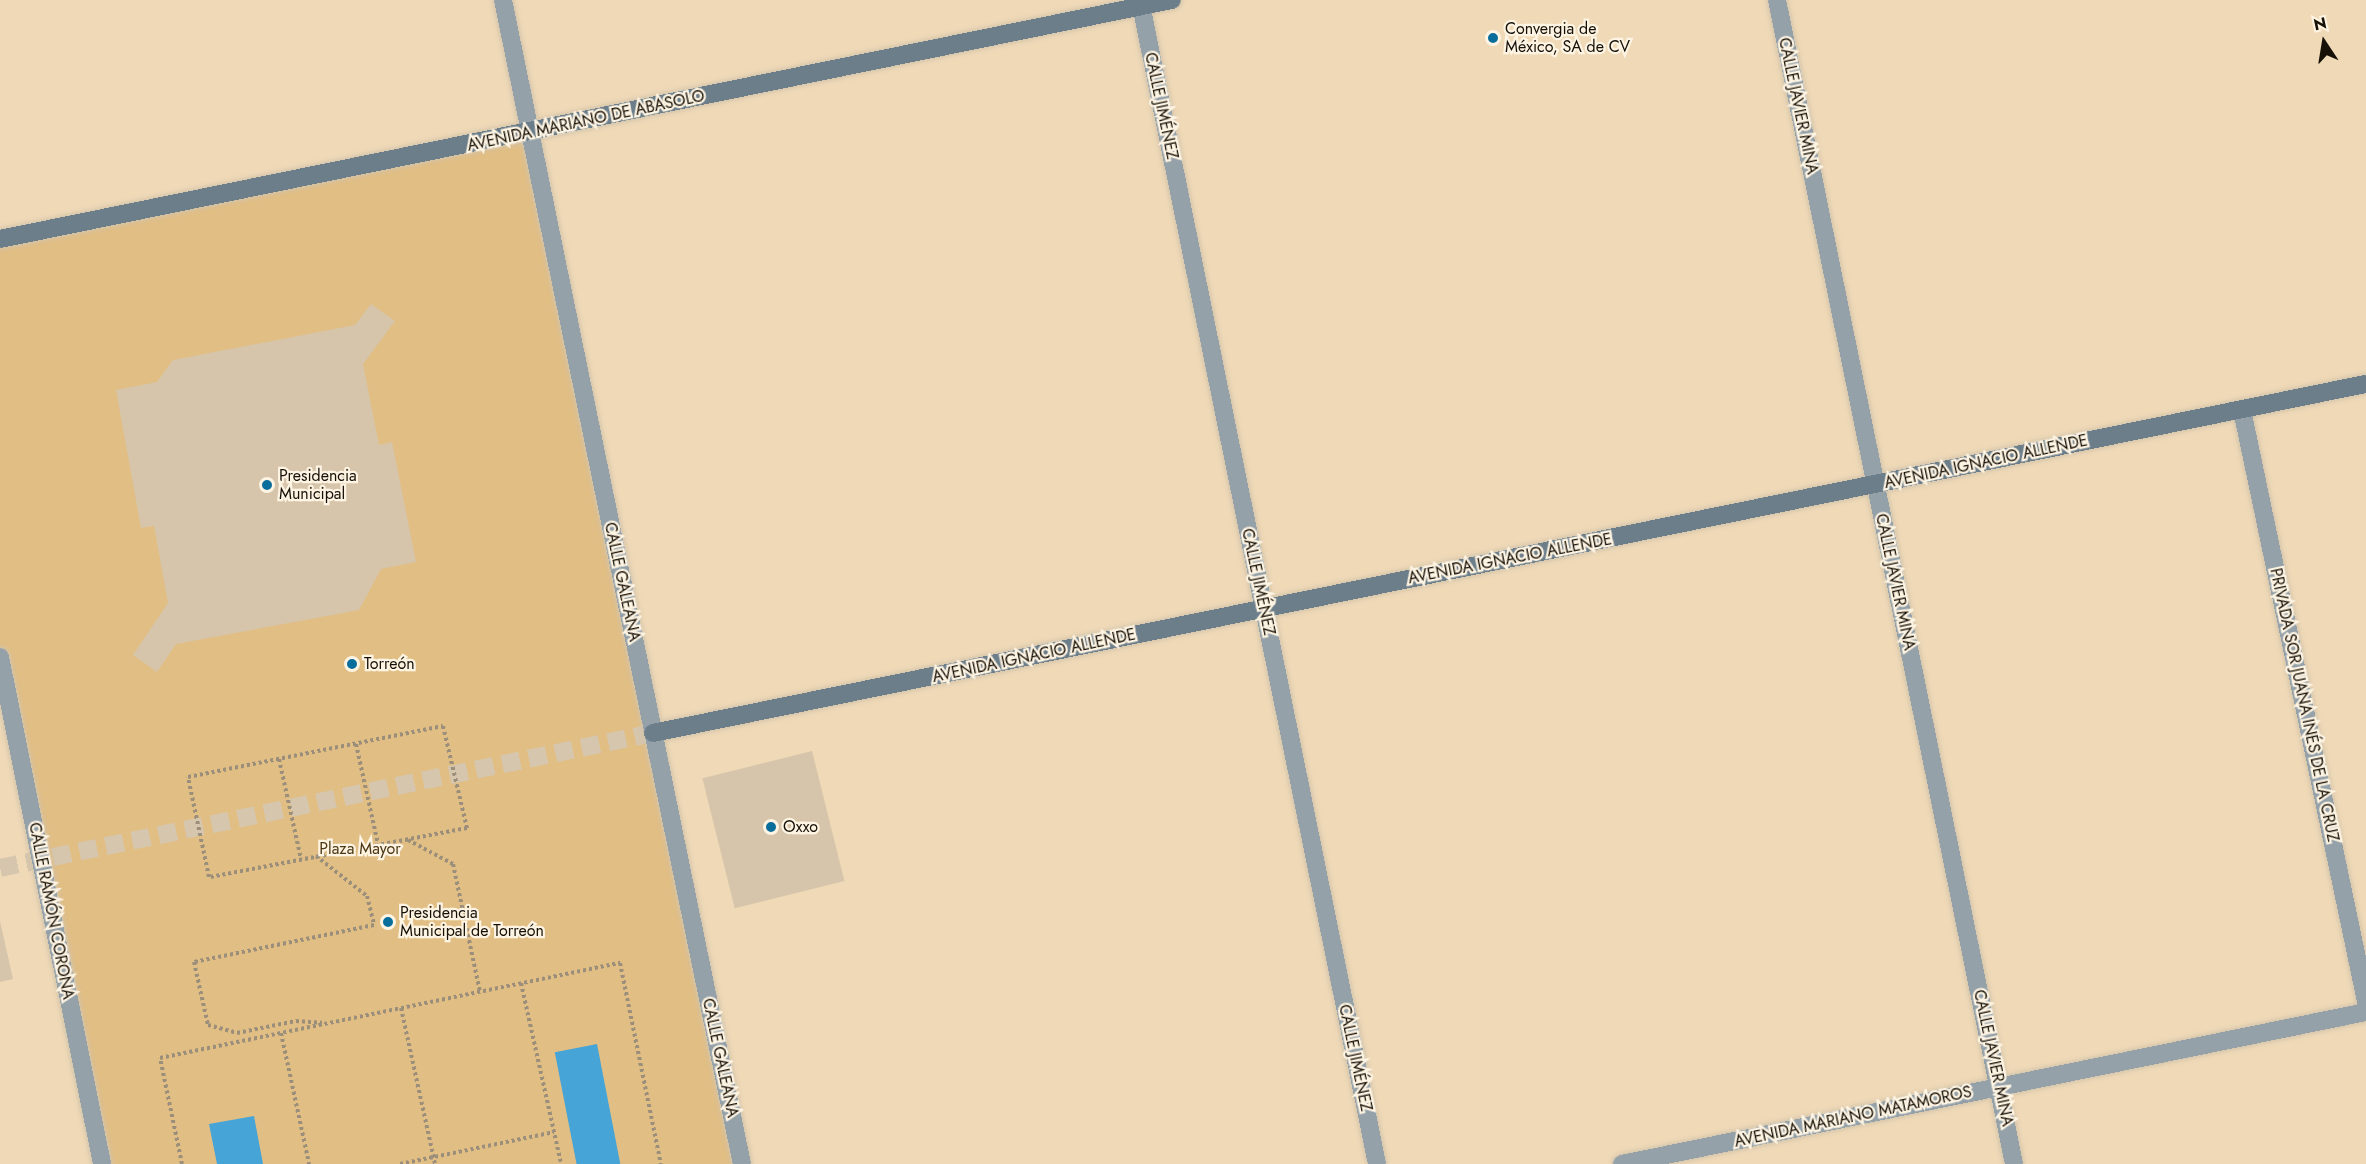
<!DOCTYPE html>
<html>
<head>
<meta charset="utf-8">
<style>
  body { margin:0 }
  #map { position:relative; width:2366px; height:1164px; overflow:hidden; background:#f7e6ca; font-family:Jost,sans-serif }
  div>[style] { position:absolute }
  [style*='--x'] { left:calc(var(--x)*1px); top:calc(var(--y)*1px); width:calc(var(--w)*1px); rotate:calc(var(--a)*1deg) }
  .built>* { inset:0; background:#efd9b7; transform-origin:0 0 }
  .green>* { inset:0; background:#e1be84 }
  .water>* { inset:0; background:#47a4d7; transform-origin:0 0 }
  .building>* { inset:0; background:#d6c5aa; transform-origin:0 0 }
  .secondary-tunnel>* { height:18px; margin-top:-9px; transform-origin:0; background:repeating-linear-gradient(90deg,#d5c6ad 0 18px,transparent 0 27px) }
  .path>* { height:4px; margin-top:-2px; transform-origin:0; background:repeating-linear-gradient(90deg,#9b8e7a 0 3px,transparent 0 6px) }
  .roads { filter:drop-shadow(0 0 2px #d3c4ab) drop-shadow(0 0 2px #d3c4ab) }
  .street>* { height:18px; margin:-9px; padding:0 9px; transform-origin:9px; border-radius:9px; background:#94a1a9 }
  .secondary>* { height:18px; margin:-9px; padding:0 9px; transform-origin:9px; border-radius:9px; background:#6c7e8a }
  .dots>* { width:16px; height:16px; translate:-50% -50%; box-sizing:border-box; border:3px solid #fef4e3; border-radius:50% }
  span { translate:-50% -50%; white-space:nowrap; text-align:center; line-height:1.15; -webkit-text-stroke:4.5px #fef4e3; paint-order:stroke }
  .poi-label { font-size:16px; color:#161007 }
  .left { translate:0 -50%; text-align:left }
  .street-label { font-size:16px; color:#161007 }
  .park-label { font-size:16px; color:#4c3814 }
  .north { position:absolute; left:2294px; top:12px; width:60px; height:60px; -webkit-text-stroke:4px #fef4e3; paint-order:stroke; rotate:348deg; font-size:16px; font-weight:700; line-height:24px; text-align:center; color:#161007 }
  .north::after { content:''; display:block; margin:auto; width:21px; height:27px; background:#161007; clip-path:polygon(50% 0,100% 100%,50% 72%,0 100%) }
</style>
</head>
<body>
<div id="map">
  <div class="built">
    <i style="left:0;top:0;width:2366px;height:1164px"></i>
  </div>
  <div class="green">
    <i style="clip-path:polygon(532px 132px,746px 1164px,103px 1164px,0 652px,0 243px)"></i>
  </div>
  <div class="water">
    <i style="left:597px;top:1044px;width:122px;height:43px;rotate:79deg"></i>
    <i style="clip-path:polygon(254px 1116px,263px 1164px,217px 1164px,209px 1124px)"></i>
  </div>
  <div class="building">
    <i style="clip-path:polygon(371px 304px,395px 321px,363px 364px,379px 445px,392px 442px,416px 562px,381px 569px,359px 610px,176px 644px,157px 672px,133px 655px,168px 603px,154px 526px,141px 528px,116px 390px,157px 382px,173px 360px,355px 325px)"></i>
    <i style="left:812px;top:751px;width:134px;height:113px;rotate:76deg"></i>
    <i style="clip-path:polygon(0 921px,13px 979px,0 982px)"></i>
  </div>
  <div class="secondary-tunnel">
    <i style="--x:0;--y:868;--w:667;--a:-11.68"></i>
  </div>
  <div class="path">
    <i style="--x:443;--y:726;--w:105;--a:76.8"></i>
    <i style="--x:467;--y:828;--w:263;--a:169.2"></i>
    <i style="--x:209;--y:877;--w:102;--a:-101.9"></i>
    <i style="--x:188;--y:777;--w:260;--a:-11.3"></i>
    <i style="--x:356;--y:744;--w:102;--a:77.6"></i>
    <i style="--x:279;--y:759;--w:102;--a:77.6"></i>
    <i style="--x:408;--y:840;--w:51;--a:28.1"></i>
    <i style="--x:453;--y:864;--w:131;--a:78.1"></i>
    <i style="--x:316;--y:856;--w:65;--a:38.1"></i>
    <i style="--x:367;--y:896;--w:30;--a:76"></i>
    <i style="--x:374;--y:925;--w:184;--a:168.4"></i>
    <i style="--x:194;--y:962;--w:65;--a:77.5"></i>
    <i style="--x:208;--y:1025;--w:30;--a:15"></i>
    <i style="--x:237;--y:1033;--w:60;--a:-11.5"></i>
    <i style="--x:296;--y:1021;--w:26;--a:4"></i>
    <i style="--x:521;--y:983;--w:185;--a:77.5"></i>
    <i style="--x:401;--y:1008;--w:160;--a:77.7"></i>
    <i style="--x:281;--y:1033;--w:134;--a:77.9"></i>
    <i style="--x:182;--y:1164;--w:108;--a:-101.7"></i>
    <i style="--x:160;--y:1058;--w:470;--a:-11.7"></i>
    <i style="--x:620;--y:963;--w:205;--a:78.5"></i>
    <i style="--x:400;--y:1164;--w:157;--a:-11.7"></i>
  </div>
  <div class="roads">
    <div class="street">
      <i style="--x:503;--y:0;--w:1188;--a:78.4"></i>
      <i style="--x:1140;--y:0;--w:1188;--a:78.49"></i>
      <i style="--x:1777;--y:0;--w:1188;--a:78.49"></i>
      <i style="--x:2242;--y:410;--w:604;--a:78.15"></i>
      <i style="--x:0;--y:657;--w:517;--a:78.62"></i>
      <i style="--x:1622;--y:1164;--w:759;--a:-11.55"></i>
    </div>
    <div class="secondary">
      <i style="--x:0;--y:239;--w:1196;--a:-11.53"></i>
      <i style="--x:653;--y:733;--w:1748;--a:-11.52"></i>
    </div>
  </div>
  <div class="dots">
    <i style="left:1493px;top:38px;background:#0a6e9c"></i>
    <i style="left:267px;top:485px;background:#0a6e9c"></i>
    <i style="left:352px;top:664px;background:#0a6e9c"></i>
    <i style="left:771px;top:827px;background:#0a6e9c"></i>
    <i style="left:388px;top:922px;background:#0a6e9c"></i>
  </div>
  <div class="poi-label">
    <span class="left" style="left:1505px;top:38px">Convergia de<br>México, SA de CV</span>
    <span class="left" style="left:279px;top:485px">Presidencia<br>Municipal</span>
    <span class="left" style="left:364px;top:664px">Torreón</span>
    <span class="left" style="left:783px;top:827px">Oxxo</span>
    <span class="left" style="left:400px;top:922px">Presidencia<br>Municipal de Torreón</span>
  </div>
  <div class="street-label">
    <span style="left:1161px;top:106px;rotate:78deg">CALLE JIMÉNEZ</span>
    <span style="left:1798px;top:106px;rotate:78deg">CALLE JAVIER MINA</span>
    <span style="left:586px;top:121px;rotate:-12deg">AVENIDA MARIANO DE ABASOLO</span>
    <span style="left:1986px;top:462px;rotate:-12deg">AVENIDA IGNACIO ALLENDE</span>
    <span style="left:1510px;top:559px;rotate:-11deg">AVENIDA IGNACIO ALLENDE</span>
    <span style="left:622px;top:582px;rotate:78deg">CALLE GALEANA</span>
    <span style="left:1258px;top:582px;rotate:78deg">CALLE JIMÉNEZ</span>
    <span style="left:1895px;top:582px;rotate:78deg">CALLE JAVIER MINA</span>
    <span style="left:1034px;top:656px;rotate:-12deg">AVENIDA IGNACIO ALLENDE</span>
    <span style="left:2304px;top:705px;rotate:78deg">PRIVADA SOR JUANA INÉS DE LA CRUZ</span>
    <span style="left:51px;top:911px;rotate:79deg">CALLE RAMÓN CORONA</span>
    <span style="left:720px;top:1058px;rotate:78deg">CALLE GALEANA</span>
    <span style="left:1355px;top:1058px;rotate:78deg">CALLE JIMÉNEZ</span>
    <span style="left:1993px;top:1058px;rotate:78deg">CALLE JAVIER MINA</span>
    <span style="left:1853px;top:1117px;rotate:-12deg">AVENIDA MARIANO MATAMOROS</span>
  </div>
  <div class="park-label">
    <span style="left:360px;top:849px">Plaza Mayor</span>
  </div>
  <div class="north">N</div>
</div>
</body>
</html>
